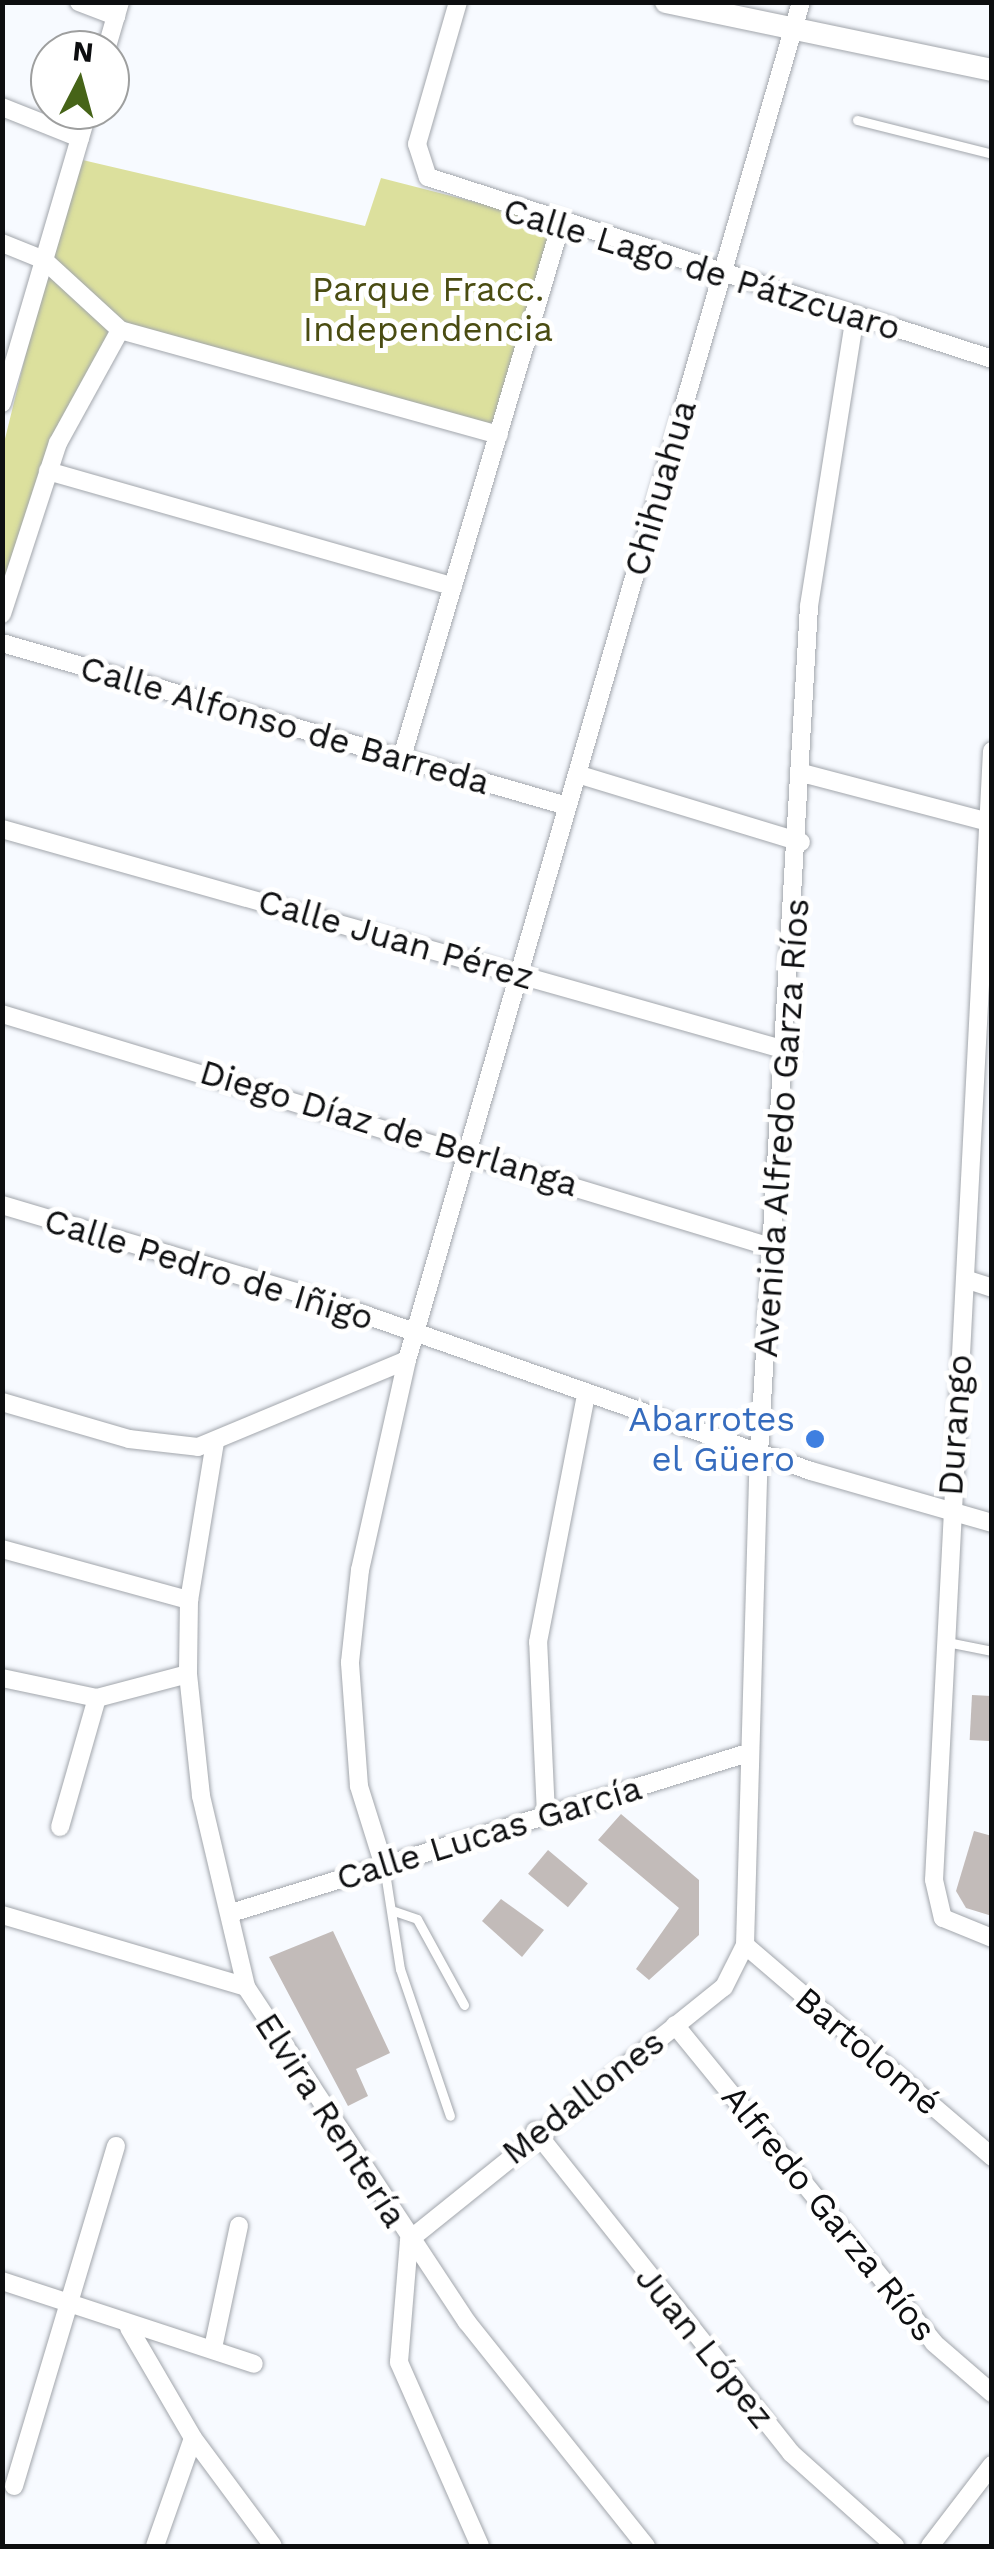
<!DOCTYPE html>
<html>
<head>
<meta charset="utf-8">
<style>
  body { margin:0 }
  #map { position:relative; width:994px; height:2549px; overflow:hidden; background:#f7faff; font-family:"Work Sans",sans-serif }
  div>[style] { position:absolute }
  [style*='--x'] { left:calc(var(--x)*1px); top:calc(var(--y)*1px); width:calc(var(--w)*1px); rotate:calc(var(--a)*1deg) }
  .green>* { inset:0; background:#dce09d }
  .building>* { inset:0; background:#c2bbb9; transform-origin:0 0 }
  .roads { filter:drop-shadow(0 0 2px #a2a6ac) drop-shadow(0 0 2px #a2a6ac) }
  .service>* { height:9px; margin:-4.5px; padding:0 4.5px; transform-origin:4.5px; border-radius:4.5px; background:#fff }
  .minor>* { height:18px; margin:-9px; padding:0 9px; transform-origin:9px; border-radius:9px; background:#fff }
  .tertiary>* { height:22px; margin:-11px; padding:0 11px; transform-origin:11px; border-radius:11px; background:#fff }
  .dots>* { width:28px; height:28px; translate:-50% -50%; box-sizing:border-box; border:5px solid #fff; border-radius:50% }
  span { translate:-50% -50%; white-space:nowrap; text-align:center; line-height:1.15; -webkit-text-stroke:10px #fff; paint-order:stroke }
  .street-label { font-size:35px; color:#0d0e10 }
  .park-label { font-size:35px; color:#4a4c12 }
  .shop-label { font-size:35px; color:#366cbe }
  .right { translate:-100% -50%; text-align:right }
  .frame { position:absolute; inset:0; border:5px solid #0d0e10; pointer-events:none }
  .north { position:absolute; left:30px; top:30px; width:100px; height:100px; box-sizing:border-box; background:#fff; border:2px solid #9e9f9f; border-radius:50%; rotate:6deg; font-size:28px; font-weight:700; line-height:40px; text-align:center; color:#0d0e10 }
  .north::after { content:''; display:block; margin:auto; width:35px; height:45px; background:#466418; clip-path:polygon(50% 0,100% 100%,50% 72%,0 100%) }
</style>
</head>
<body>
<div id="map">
  <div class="green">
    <i style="clip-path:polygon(74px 158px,365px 226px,381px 178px,561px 224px,499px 435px,120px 330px,78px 398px,3px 620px,3px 447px)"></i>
  </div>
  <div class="building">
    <i style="left:972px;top:1695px;width:20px;height:45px;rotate:3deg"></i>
    <i style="clip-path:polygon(621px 1814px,699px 1880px,699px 1935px,649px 1980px,636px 1969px,679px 1908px,598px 1840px)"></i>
    <i style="clip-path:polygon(974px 1831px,992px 1836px,992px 1916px,966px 1908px,956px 1891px)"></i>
    <i style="left:548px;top:1850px;width:52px;height:31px;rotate:40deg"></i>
    <i style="clip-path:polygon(501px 1899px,544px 1930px,522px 1957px,482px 1921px)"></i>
    <i style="clip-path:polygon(333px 1931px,390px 2053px,356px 2069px,368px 2096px,348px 2106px,269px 1957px)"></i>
  </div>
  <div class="roads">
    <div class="service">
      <i style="--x:857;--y:120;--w:139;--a:14.1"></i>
      <i style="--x:947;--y:1642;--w:46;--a:11.3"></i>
      <i style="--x:384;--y:1866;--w:104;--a:81.2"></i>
      <i style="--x:400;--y:1969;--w:155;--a:71.2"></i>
      <i style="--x:394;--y:1911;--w:24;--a:19"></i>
      <i style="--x:417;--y:1919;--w:98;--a:61.3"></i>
    </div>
    <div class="minor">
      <i style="--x:79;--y:2;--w:40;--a:21"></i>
      <i style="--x:458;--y:2;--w:148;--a:106.1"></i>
      <i style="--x:417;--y:144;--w:35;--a:72"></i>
      <i style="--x:428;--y:177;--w:593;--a:17.88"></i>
      <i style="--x:106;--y:50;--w:50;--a:-73.7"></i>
      <i style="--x:2;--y:107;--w:84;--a:21.7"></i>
      <i style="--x:2;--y:243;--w:45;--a:22"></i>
      <i style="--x:44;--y:260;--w:103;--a:42.6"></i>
      <i style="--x:120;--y:330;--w:393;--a:15.5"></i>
      <i style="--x:2;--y:403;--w:305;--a:-73.6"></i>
      <i style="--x:48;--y:471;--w:421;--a:15.9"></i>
      <i style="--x:2;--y:614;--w:180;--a:-71.9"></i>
      <i style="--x:58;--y:443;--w:129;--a:-61.2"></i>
      <i style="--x:2;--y:643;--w:588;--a:16.09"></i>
      <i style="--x:992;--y:751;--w:1130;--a:92.94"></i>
      <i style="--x:934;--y:1880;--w:39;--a:77"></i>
      <i style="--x:943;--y:1918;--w:53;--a:22.2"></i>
      <i style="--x:401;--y:760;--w:559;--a:-73.38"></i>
      <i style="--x:802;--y:773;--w:196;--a:14.7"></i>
      <i style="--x:577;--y:774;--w:234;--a:16.9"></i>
      <i style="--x:2;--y:829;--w:818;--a:15.75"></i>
      <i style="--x:2;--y:1014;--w:807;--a:16.86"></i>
      <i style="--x:2;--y:1205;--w:335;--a:16.5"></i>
      <i style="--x:323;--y:1300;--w:517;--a:19.31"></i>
      <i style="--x:811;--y:1471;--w:188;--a:16"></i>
      <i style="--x:965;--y:1279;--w:28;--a:18"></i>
      <i style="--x:2;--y:1402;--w:132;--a:16.2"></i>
      <i style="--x:129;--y:1439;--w:69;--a:6.6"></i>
      <i style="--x:198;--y:1447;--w:226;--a:-22.6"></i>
      <i style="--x:407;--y:1360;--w:1414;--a:-73.82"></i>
      <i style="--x:215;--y:1442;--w:160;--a:99.3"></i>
      <i style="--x:189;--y:1600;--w:74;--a:90.8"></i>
      <i style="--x:188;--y:1674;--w:123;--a:83.9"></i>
      <i style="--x:201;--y:1796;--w:196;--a:76.7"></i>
      <i style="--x:246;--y:1987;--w:401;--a:56.6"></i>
      <i style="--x:467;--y:2322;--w:287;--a:51.4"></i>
      <i style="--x:2;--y:1549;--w:194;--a:15.3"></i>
      <i style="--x:2;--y:1678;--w:97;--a:11.9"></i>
      <i style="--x:97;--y:1698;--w:94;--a:-14.8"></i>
      <i style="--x:546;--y:1815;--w:173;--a:-92.6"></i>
      <i style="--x:538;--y:1642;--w:252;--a:-79"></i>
      <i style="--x:60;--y:1827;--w:134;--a:-74"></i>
      <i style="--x:384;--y:1866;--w:84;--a:-107.4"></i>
      <i style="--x:359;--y:1786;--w:124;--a:-94.2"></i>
      <i style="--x:350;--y:1662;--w:93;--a:-83.8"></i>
      <i style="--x:360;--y:1570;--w:215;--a:-77.4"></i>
      <i style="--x:231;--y:1913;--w:541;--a:-17.2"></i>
      <i style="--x:2;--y:1915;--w:254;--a:16.4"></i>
      <i style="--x:745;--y:1945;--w:326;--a:40.6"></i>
      <i style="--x:675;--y:2025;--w:410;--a:50.8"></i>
      <i style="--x:934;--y:2343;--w:77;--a:40.8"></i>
      <i style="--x:535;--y:2131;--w:411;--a:51.5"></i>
      <i style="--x:791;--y:2453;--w:140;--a:41.8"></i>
      <i style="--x:2;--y:2281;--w:265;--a:18.2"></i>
      <i style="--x:129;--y:2328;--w:127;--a:59.8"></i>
      <i style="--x:193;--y:2438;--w:134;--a:53.5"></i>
      <i style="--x:213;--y:2348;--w:125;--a:-78"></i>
      <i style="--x:14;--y:2486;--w:355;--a:-73.3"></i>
      <i style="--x:155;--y:2546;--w:114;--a:-70.6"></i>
      <i style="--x:480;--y:2546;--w:201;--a:-113.8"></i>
      <i style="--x:399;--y:2362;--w:122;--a:-85.3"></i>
      <i style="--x:409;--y:2240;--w:404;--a:-38.8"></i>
      <i style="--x:724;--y:1987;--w:47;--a:-63.4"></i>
      <i style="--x:745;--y:1945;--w:492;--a:-88.4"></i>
      <i style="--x:759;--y:1453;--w:848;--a:-86.62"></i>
      <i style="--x:809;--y:606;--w:295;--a:-81"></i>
      <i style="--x:930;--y:2546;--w:102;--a:-52.6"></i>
    </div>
    <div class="tertiary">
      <i style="--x:666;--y:2;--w:333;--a:11.8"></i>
    </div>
  </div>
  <div class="dots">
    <i style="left:815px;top:1439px;background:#3f7fe0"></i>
  </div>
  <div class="street-label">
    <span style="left:702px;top:269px;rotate:17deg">Calle Lago de Pátzcuaro</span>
    <span style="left:660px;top:488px;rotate:-74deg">Chihuahua</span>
    <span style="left:285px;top:725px;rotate:16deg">Calle Alfonso de Barreda</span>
    <span style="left:396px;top:939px;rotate:16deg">Calle Juan Pérez</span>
    <span style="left:389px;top:1128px;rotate:17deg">Diego Díaz de Berlanga</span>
    <span style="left:781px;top:1128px;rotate:-86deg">Avenida Alfredo Garza Ríos</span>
    <span style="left:209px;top:1269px;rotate:17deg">Calle Pedro de Iñigo</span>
    <span style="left:955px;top:1425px;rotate:-86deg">Durango</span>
    <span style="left:489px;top:1833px;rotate:-17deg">Calle Lucas García</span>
    <span style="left:868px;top:2051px;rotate:40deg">Bartolomé</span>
    <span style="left:583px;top:2097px;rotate:-38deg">Medallones</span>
    <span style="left:331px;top:2120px;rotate:57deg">Elvira Rentería</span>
    <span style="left:829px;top:2213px;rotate:51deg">Alfredo Garza Ríos</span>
    <span style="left:705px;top:2347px;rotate:51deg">Juan López</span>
  </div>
  <div class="park-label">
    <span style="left:428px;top:309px">Parque Fracc.<br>Independencia</span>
  </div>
  <div class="shop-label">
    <span class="right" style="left:795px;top:1439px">Abarrotes<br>el Güero</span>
  </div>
  <div class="frame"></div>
  <div class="north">N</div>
</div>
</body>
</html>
